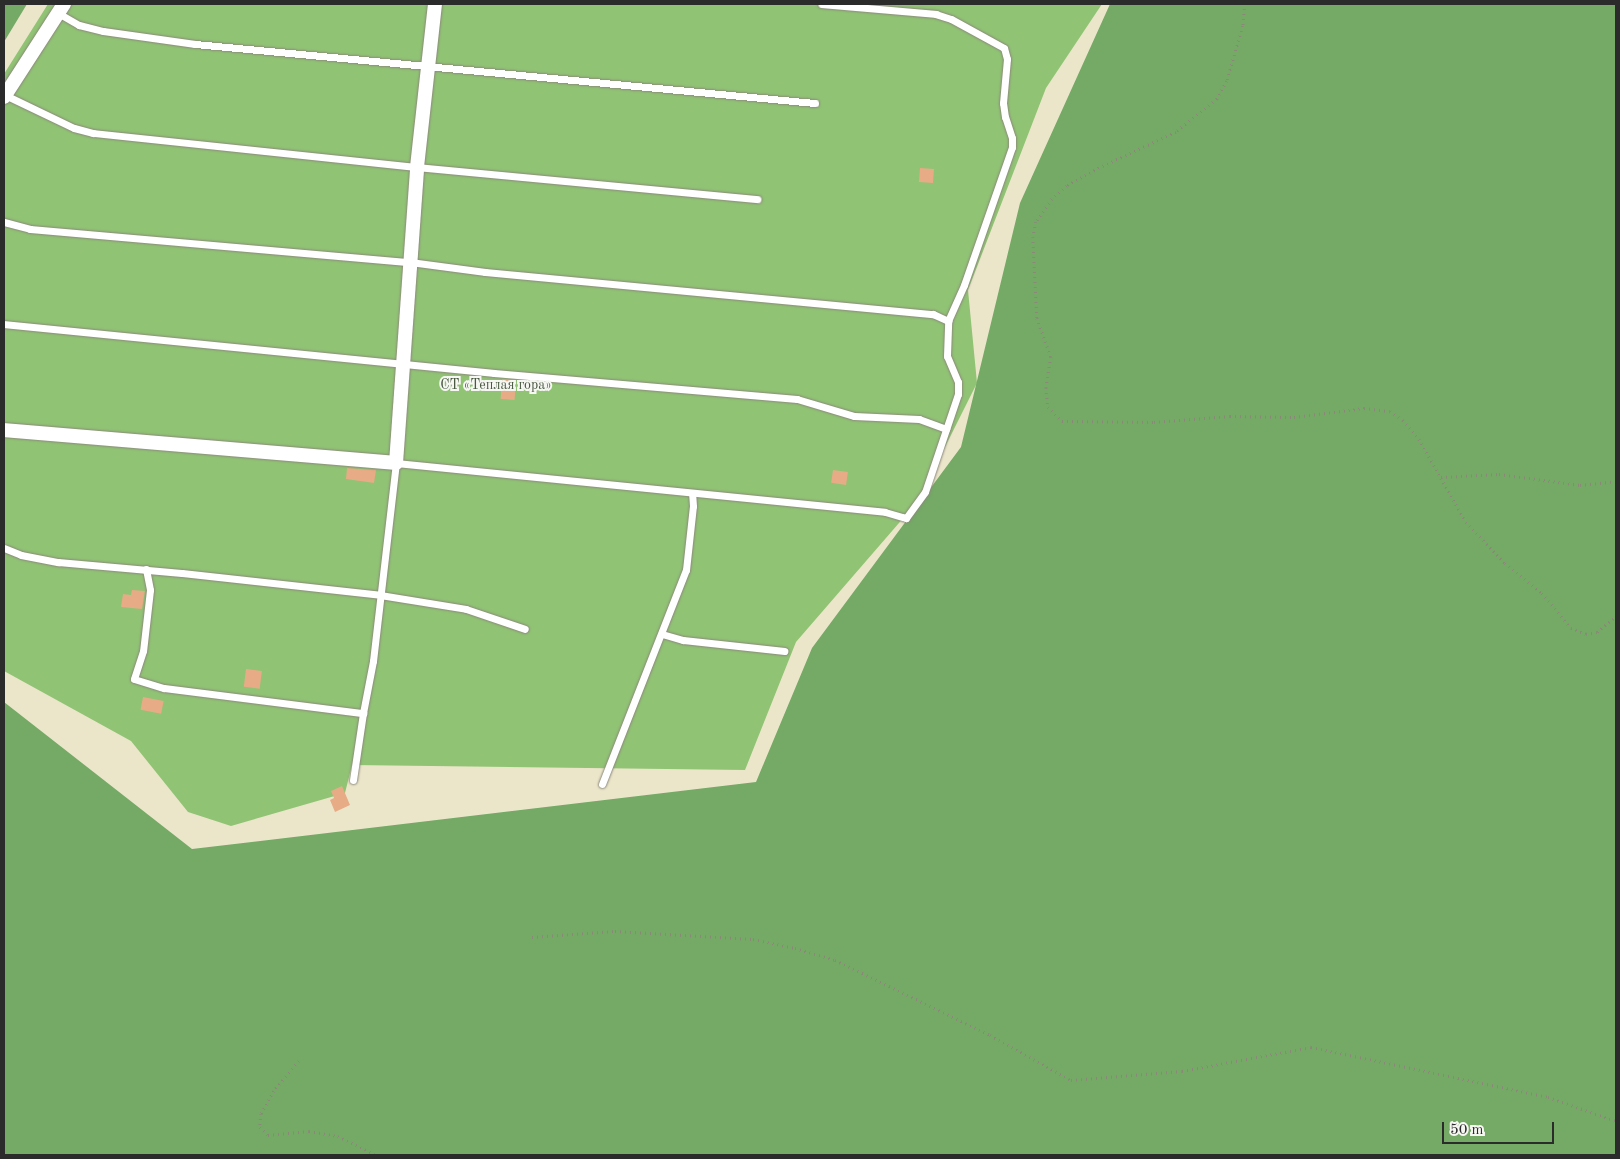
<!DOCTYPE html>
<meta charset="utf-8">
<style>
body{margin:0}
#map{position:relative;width:1620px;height:1159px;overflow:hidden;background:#ebe6ca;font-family:"Old Standard TT",serif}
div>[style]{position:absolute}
.green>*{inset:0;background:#90c374}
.forest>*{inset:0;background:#74a966}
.building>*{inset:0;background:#e7ac85;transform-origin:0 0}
.path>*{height:2.5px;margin-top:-1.25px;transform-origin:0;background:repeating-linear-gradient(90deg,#8b887a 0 1px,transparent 0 5px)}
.roads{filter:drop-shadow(0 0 1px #8b887a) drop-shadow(0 0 1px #8b887a)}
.lane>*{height:7px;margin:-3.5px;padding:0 3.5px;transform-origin:3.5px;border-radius:3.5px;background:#fff}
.street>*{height:14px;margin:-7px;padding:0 7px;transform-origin:7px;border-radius:7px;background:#fff}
span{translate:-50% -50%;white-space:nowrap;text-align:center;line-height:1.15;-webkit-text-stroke:4px #f6f6f2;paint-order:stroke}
.park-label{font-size:14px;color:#495941}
.frame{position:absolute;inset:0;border:5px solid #2b2b2b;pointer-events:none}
.scale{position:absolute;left:1442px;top:1122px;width:112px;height:22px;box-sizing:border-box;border:2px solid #2b2b2b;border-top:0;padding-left:6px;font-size:15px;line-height:18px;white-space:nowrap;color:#2b2b2b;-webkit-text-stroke:4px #f6f6f2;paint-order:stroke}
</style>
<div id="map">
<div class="green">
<div style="clip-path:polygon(48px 4px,1102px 4px,1046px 88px,968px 290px,977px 383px,918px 501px,796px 642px,745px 770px,352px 765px,345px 793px,231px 826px,188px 812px,131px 741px,4px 671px,4px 74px)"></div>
</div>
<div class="forest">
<div style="clip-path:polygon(4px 4px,27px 4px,4px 42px)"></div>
<div style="clip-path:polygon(1110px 4px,1616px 4px,1616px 1155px,4px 1155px,4px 702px,192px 849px,756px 782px,812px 648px,961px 447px,1020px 203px)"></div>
</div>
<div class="building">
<div style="left:920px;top:168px;width:14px;height:14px;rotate:4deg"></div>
<div style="left:502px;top:379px;width:14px;height:20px;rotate:4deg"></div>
<div style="clip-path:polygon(347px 468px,376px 470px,374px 483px,346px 479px)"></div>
<div style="left:833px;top:470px;width:15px;height:13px;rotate:8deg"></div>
<div style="clip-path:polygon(132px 590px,145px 591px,142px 609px,121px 607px,123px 594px,131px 595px)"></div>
<div style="left:246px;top:669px;width:16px;height:18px;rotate:7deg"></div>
<div style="left:143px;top:697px;width:21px;height:13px;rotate:11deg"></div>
<div style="clip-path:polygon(342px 786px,350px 805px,335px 812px,330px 800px,334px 798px,331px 791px)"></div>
</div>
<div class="path">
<div style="left:1245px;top:4px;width:22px;rotate:95deg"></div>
<div style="left:1243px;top:26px;width:57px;rotate:106.2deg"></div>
<div style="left:1227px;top:81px;width:21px;rotate:119deg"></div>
<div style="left:1217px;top:99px;width:53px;rotate:141.2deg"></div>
<div style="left:1176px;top:132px;width:85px;rotate:154.9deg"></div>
<div style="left:1099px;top:168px;width:37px;rotate:151deg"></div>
<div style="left:1067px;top:186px;width:20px;rotate:139deg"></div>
<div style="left:1052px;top:199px;width:28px;rotate:125deg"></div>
<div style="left:1036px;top:222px;width:15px;rotate:101deg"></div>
<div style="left:1033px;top:237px;width:81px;rotate:87.2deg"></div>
<div style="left:1037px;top:318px;width:41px;rotate:70.3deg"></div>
<div style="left:1051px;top:357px;width:31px;rotate:99deg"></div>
<div style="left:1046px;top:388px;width:19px;rotate:84deg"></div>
<div style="left:1048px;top:407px;width:20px;rotate:45deg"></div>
<div style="left:1062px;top:421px;width:92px;rotate:0.6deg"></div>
<div style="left:1154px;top:422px;width:76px;rotate:-4.5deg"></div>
<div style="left:1230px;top:416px;width:64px;rotate:0.9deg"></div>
<div style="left:1294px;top:417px;width:71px;rotate:-7.3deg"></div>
<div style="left:1364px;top:408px;width:26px;rotate:7deg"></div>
<div style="left:1390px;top:411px;width:16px;rotate:35deg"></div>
<div style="left:1403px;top:420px;width:25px;rotate:50deg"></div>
<div style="left:1419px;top:439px;width:95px;rotate:60.5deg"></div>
<div style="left:1466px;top:522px;width:57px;rotate:46.4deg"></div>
<div style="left:1505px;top:563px;width:48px;rotate:39deg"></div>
<div style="left:1542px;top:593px;width:45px;rotate:50.4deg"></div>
<div style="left:1571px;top:628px;width:16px;rotate:22deg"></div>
<div style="left:1586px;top:634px;width:11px;rotate:-10deg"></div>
<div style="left:1597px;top:632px;width:25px;rotate:-40deg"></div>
<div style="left:1441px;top:477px;width:58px;rotate:-3deg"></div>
<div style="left:1499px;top:474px;width:82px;rotate:7.7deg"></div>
<div style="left:1580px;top:485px;width:36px;rotate:-6deg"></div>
<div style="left:532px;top:937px;width:83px;rotate:-4.1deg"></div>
<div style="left:615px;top:931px;width:138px;rotate:3.3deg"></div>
<div style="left:753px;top:939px;width:43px;rotate:12.1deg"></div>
<div style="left:795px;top:948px;width:42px;rotate:16.7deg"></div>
<div style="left:835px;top:960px;width:172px;rotate:25.8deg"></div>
<div style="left:990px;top:1035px;width:93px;rotate:29.1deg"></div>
<div style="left:1071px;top:1080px;width:111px;rotate:-4.6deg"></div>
<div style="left:1182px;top:1071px;width:131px;rotate:-10.5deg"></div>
<div style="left:1311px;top:1047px;width:242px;rotate:11.9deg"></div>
<div style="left:1548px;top:1097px;width:72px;rotate:19.4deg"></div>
<div style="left:299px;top:1061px;width:39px;rotate:130deg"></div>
<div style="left:274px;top:1091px;width:26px;rotate:119deg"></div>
<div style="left:261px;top:1114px;width:13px;rotate:94deg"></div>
<div style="left:260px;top:1127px;width:11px;rotate:45deg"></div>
<div style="left:268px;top:1135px;width:41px;rotate:-5.6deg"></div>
<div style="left:309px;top:1131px;width:29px;rotate:10deg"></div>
<div style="left:338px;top:1136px;width:42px;rotate:26.6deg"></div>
</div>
<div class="roads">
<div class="lane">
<div style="left:58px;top:13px;width:24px;rotate:30deg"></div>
<div style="left:79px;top:25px;width:25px;rotate:14deg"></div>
<div style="left:103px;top:31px;width:93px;rotate:8deg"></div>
<div style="left:195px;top:44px;width:623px;rotate:5.44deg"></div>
<div style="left:5px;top:95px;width:76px;rotate:25.6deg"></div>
<div style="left:74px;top:128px;width:20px;rotate:15deg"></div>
<div style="left:93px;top:133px;width:326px;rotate:6deg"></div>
<div style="left:417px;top:167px;width:342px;rotate:5.4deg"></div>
<div style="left:4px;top:222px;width:27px;rotate:15deg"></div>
<div style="left:30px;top:229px;width:381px;rotate:5deg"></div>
<div style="left:410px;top:262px;width:76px;rotate:7.6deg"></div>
<div style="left:485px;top:272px;width:450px;rotate:5.4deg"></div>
<div style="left:933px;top:314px;width:17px;rotate:25deg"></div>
<div style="left:4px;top:324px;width:492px;rotate:5.7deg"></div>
<div style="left:494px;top:373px;width:304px;rotate:4.9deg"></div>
<div style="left:797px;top:399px;width:59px;rotate:16.6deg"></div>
<div style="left:854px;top:416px;width:65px;rotate:2.6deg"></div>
<div style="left:919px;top:419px;width:29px;rotate:20deg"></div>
<div style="left:4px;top:548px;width:18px;rotate:22deg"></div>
<div style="left:21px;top:555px;width:38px;rotate:11deg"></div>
<div style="left:58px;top:562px;width:124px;rotate:5.1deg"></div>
<div style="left:182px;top:573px;width:199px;rotate:6.3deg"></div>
<div style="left:380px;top:595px;width:87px;rotate:9.2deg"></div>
<div style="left:466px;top:609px;width:62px;rotate:18.7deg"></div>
<div style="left:146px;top:569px;width:21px;rotate:79deg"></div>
<div style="left:150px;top:590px;width:61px;rotate:96.5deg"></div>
<div style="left:143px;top:651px;width:29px;rotate:108deg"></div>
<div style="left:134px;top:679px;width:31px;rotate:17deg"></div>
<div style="left:164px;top:688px;width:201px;rotate:7.2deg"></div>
<div style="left:363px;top:713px;width:53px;rotate:-79.1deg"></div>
<div style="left:373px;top:661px;width:199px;rotate:-83.4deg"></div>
<div style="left:396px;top:463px;width:491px;rotate:5.7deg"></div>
<div style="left:885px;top:512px;width:22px;rotate:16deg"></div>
<div style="left:906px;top:518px;width:32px;rotate:-54deg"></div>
<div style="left:925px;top:492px;width:103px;rotate:-71.4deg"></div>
<div style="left:958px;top:394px;width:12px;rotate:-90deg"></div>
<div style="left:958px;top:382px;width:28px;rotate:-113deg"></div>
<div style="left:947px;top:356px;width:35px;rotate:-88deg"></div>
<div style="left:948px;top:321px;width:39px;rotate:-66deg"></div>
<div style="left:964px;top:285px;width:146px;rotate:-70.8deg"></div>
<div style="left:1012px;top:147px;width:9px;rotate:-90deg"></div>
<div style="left:1012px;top:138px;width:22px;rotate:-108deg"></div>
<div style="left:1005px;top:117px;width:14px;rotate:-98deg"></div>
<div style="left:1003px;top:103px;width:44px;rotate:-84.8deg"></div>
<div style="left:1007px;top:59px;width:11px;rotate:-105deg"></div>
<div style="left:1004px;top:48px;width:60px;rotate:-151.3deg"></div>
<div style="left:951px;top:19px;width:16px;rotate:-162deg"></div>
<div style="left:936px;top:14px;width:115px;rotate:-175deg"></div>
<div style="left:662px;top:634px;width:22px;rotate:16deg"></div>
<div style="left:683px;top:640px;width:102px;rotate:6.2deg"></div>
<div style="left:353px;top:780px;width:68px;rotate:-81.5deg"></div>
<div style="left:602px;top:784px;width:230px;rotate:-68.6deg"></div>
<div style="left:686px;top:570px;width:64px;rotate:-83.8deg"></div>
<div style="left:693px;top:506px;width:13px;rotate:-94deg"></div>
</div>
<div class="street">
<div style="left:4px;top:97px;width:111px;rotate:-57.2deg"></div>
<div style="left:4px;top:430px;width:393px;rotate:4.8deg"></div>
<div style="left:396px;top:463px;width:297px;rotate:-85.9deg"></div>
<div style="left:417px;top:167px;width:164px;rotate:-83.7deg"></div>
</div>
</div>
<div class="park-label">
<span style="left:496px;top:385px">СТ «Теплая гора»</span>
</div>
<div class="frame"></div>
<div class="scale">50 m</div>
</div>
